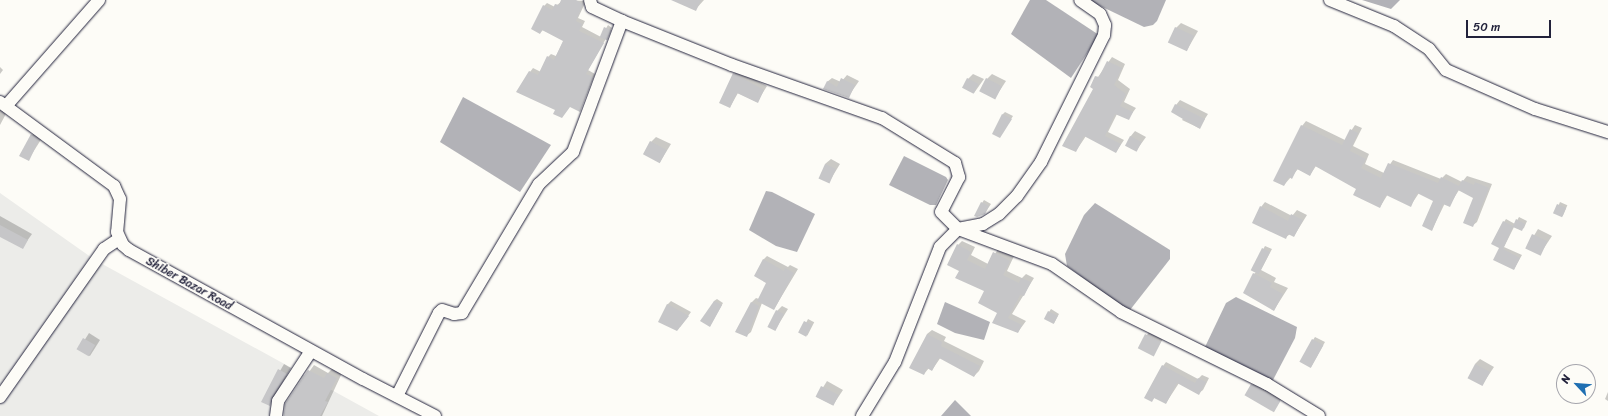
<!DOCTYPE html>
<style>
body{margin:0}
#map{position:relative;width:1608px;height:416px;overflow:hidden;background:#fdfcf7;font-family:Sriracha,sans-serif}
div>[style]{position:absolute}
.built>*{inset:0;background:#ecece9}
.water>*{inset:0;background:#b2b2b7}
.shadow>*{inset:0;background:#0003;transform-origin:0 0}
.building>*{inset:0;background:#c6c6c8;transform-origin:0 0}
.roads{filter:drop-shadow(0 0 1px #22223b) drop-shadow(0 0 1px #22223b)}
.minor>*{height:12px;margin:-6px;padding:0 6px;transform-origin:6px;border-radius:6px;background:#fdfcf7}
span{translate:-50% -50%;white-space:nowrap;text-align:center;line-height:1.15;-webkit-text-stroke:3px #fdfcf7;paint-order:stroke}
.street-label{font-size:12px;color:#22223b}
.north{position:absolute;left:1556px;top:364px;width:40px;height:40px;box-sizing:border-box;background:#fdfcf7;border:1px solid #a5a5ac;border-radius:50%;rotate:296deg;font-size:11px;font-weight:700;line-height:16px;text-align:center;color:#22223b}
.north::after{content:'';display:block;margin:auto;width:14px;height:18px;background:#1f6fb2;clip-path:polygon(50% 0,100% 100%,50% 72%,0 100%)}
.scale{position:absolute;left:1466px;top:20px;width:85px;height:18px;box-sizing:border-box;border:2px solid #22223b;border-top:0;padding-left:5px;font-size:12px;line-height:14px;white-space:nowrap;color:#22223b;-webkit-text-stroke:3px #fdfcf7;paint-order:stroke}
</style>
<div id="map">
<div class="built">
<div style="clip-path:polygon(0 193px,95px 260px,379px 416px,0 416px)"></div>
</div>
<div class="water">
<div style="clip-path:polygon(1030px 0,1046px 0,1099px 35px,1071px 78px,1011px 34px)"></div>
<div style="clip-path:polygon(1088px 0,1166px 0,1157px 21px,1153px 25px,1144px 27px)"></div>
<div style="clip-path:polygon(1362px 0,1400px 0,1391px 9px)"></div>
<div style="clip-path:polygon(463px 97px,551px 145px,520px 192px,440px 142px)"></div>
<div style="clip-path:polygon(904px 156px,946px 177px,948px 180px,936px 205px,930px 205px,889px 185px)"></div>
<div style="clip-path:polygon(766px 191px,772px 192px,815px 214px,797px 252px,776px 246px,749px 230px)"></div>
<div style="clip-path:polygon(1095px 203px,1170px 250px,1170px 259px,1130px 310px,1122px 307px,1067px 266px,1065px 254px,1084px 215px)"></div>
<div style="clip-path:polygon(1236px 297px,1297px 327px,1295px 338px,1273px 380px,1268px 380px,1205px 347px,1226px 303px)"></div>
<div style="clip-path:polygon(945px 302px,990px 322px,984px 340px,955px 333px,937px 324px)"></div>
<div style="clip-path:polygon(955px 400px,971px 416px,941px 416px)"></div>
</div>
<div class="shadow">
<div style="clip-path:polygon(563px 0,586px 1px,578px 18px,585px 21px,582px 27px,601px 37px,608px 25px,612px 28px,588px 70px,595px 74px,580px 111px,570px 106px,556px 110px,530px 72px,533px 68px,541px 72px,548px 57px,551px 54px,556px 56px,564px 40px,543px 30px,540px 33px,544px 6px,547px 3px,555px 7px)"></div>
<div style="clip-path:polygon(674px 0,704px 0,695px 10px)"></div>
<div style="clip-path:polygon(1181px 23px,1198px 31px,1187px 50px,1176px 28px)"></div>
<div style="clip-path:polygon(1112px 57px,1125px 64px,1118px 80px,1130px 89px,1124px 102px,1136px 108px,1128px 119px,1117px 114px,1108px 132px,1124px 140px,1116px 152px,1086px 136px,1076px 151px,1095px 88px,1091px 87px)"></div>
<div style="clip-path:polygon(0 67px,3px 70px,0 74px)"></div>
<div style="clip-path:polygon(737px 70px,767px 86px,757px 102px,738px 93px,730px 107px,734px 74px)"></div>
<div style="clip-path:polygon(973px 74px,984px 79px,974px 93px,968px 79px)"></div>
<div style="clip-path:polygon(992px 74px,1006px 81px,995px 98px,987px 79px)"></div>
<div style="clip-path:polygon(847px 75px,859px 81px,848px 97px,827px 82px,832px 78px,841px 82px)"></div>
<div style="clip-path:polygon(1180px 100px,1208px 114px,1199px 128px,1182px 120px,1184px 117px,1176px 105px)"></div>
<div style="clip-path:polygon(0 105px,8px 110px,0 125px)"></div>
<div style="clip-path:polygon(1005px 112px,1013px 116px,1000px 137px,1003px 114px)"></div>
<div style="clip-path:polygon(1306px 121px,1345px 140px,1355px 125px,1362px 128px,1353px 146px,1369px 154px,1365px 164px,1384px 173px,1393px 160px,1441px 179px,1446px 174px,1462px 182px,1467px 176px,1492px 184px,1477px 222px,1472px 226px,1474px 197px,1459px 190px,1449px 206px,1445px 203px,1432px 230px,1435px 201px,1419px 193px,1411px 205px,1388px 194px,1380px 207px,1357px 188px,1316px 166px,1310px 175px,1298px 169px,1284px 185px,1302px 126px)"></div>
<div style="clip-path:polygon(37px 130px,44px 135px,28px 160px,32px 135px)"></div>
<div style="clip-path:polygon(1135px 131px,1146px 137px,1136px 151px,1130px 137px)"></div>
<div style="clip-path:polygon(656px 137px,671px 144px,660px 162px,651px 142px)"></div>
<div style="clip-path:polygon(831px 159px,840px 164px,829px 182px,825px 164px)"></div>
<div style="clip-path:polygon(984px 200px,991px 204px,985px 213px,982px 203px)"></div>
<div style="clip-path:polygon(1265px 202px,1292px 216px,1297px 210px,1307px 215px,1294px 236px,1290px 234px,1285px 238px,1261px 207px)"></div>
<div style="left:1560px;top:202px;width:8px;height:12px;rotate:23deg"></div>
<div style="clip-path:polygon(0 216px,32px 234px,22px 248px,0 235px)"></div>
<div style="clip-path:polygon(1519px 217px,1527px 221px,1524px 228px,1521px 230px,1514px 227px,1504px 247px,1522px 255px,1514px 269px,1500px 248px,1504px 222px,1506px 219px,1515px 224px)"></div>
<div style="clip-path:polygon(1538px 229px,1552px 236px,1540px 254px,1527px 247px)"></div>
<div style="clip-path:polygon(962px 241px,975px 247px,971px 255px,988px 264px,999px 248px,1014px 256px,1007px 271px,1022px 278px,1026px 274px,1034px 278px,1012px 314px,1026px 321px,1018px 332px,998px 312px,985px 290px,960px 271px,958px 245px)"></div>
<div style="clip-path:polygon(1265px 246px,1272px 249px,1261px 270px,1276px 278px,1274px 282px,1288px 288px,1274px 310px,1254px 274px,1256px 272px,1252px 269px)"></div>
<div style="clip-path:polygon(767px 256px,788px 267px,790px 265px,798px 269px,774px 309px,762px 303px,751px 332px,746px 336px,736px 331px,752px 302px,756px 298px,759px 299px,768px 282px,763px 260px)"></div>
<div style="clip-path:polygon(717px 299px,723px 303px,710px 326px,714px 301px)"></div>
<div style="clip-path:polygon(671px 301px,691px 312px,680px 327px,667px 305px)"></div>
<div style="clip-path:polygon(782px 306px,788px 309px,775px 330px,777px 311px)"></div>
<div style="clip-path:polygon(1051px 309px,1059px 314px,1054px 323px,1049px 312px)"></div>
<div style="left:808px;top:319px;width:7px;height:15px;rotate:27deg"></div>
<div style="clip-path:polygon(1151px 329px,1165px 336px,1153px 354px,1139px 347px)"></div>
<div style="clip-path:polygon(932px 330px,946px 337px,944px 341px,984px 361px,979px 371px,974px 376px,941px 357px,932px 370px,929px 368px,924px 374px,927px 334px)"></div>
<div style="left:89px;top:333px;width:13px;height:19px;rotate:32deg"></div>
<div style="clip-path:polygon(1315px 337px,1325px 342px,1311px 367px,1313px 340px)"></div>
<div style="clip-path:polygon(1480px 359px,1494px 367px,1482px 385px,1475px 364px)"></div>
<div style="clip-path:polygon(1166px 362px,1198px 379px,1202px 375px,1209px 378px,1203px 390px,1199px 393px,1179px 383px,1166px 403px,1155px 397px,1152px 401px,1163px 366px)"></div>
<div style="left:284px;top:364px;width:8px;height:43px;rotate:30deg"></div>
<div style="clip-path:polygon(314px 365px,328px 373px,333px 368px,342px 373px,322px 416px,284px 416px,286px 404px)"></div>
<div style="clip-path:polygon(1257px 380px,1284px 395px,1274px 410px,1252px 385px)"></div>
<div style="clip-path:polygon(827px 381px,843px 390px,833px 405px,817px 397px)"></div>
<div style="clip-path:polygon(1608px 392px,1608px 401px,1605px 399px)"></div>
</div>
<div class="building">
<div style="clip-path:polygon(561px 0,576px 0,583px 4px,576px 21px,582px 24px,579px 31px,604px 43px,586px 74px,593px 77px,580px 112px,570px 107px,562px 118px,553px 114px,555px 110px,516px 92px,529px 71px,538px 75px,547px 56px,554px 60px,563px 41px,542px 30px,540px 34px,531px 29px,543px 5px,552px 10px,555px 4px,559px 5px)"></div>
<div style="clip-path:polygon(671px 0,701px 0,696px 11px)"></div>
<div style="left:604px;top:27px;width:8px;height:11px;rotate:23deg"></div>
<div style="left:1175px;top:27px;width:21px;height:17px;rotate:25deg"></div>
<div style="clip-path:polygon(1107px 61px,1122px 68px,1114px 85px,1126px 94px,1120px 106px,1133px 112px,1129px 120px,1115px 114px,1105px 136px,1121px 144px,1116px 153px,1084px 136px,1076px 152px,1062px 146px,1093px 89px,1090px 87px,1095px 76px,1099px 77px)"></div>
<div style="clip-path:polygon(733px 73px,764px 90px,758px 103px,737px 93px,730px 108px,719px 103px)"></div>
<div style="clip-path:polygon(841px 78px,855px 85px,849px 98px,823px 89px,827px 81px,837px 87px)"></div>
<div style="left:967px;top:78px;width:13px;height:11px;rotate:27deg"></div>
<div style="left:986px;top:78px;width:18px;height:15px;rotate:27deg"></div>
<div style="clip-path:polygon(1175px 104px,1205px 119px,1200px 129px,1171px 112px)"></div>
<div style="clip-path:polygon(1002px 114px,1012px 119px,1000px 138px,992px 134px)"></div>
<div style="clip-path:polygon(1301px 125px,1342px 145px,1350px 129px,1358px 133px,1350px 151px,1366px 159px,1361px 168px,1381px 178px,1388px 163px,1438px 183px,1441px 177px,1459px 186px,1462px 180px,1474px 185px,1475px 182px,1489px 188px,1473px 227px,1463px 223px,1473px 198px,1458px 190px,1450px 207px,1443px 204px,1432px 231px,1422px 226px,1433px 201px,1417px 193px,1411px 207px,1386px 195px,1380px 208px,1353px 195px,1356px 189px,1315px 166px,1310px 176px,1297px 169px,1292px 179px,1289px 177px,1284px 186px,1273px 181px)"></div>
<div style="clip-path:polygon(31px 134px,39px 140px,29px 161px,19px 156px)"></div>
<div style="left:1130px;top:136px;width:13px;height:11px;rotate:27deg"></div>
<div style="left:650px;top:141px;width:19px;height:15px;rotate:28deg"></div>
<div style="left:825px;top:164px;width:12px;height:16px;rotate:24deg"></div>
<div style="clip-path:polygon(981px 202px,989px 206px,985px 214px,977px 217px,974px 216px)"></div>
<div style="left:1557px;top:204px;width:10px;height:10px;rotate:24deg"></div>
<div style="clip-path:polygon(1260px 206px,1288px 221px,1291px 214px,1303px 220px,1294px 237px,1288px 234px,1286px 239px,1252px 223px)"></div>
<div style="clip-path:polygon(1516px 219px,1525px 224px,1522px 231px,1513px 227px,1503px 249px,1520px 258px,1514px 270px,1493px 260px,1499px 248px,1491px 244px,1503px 221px,1513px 226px)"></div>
<div style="clip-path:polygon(0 225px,28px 240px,23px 249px,0 237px)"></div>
<div style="left:1532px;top:234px;width:17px;height:16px;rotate:25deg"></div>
<div style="clip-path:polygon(957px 244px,971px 252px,967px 260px,985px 269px,993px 252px,1010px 261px,1003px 275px,1019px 283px,1021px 278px,1031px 282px,1024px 296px,1020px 295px,1008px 318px,1022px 325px,1018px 333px,992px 323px,997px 313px,978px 303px,984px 291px,955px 278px,959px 271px,947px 265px)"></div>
<div style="left:1262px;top:248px;width:9px;height:25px;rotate:27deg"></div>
<div style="clip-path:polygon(763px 259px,784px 271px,785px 268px,794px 273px,774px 310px,757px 301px,766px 283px,754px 276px)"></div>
<div style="clip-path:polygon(1253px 273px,1272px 283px,1270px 287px,1283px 294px,1274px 311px,1243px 293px)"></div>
<div style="clip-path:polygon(714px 301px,722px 305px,710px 327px,700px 321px)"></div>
<div style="clip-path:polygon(751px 302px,759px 306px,747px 337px,735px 332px)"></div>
<div style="clip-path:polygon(667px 304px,689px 316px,677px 331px,658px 322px)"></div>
<div style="left:776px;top:310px;width:9px;height:19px;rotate:27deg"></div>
<div style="left:1048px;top:311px;width:11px;height:9px;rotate:27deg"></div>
<div style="left:804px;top:321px;width:9px;height:13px;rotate:27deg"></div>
<div style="clip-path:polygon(927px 334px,942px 342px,941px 346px,980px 366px,974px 377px,939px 358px,932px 371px,927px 368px,924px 375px,909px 368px)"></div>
<div style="left:1145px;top:334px;width:18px;height:16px;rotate:27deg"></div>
<div style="left:83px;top:338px;width:14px;height:13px;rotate:30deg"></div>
<div style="left:1312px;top:339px;width:13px;height:26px;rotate:29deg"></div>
<div style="left:1475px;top:364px;width:17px;height:16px;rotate:28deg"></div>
<div style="clip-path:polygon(1162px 365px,1195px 383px,1198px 378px,1206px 382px,1199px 395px,1177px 383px,1166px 404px,1154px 398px,1152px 402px,1144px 398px)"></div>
<div style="clip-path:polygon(278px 369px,287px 374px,272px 397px,270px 406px,261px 402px)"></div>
<div style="clip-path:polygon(308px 370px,324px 378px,327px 373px,337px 378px,325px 401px,328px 402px,320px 416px,284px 416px,285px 404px)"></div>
<div style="left:1251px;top:384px;width:34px;height:13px;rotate:30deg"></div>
<div style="left:821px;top:386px;width:20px;height:12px;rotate:27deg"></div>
</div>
<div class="roads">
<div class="minor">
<div style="left:590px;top:0;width:7px;rotate:74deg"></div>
<div style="left:592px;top:7px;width:33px;rotate:25deg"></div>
<div style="left:622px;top:21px;width:118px;rotate:21.8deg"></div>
<div style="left:732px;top:65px;width:159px;rotate:19.5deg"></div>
<div style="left:882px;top:118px;width:86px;rotate:31.7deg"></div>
<div style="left:955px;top:163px;width:15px;rotate:74deg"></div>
<div style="left:959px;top:177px;width:39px;rotate:117deg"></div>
<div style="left:941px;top:212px;width:24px;rotate:45deg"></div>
<div style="left:958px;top:229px;width:100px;rotate:20.4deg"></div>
<div style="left:1052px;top:264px;width:84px;rotate:34.8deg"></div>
<div style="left:1121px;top:312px;width:163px;rotate:26.3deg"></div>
<div style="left:1267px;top:384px;width:61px;rotate:31.6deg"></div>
<div style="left:1330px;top:0;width:69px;rotate:22.1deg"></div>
<div style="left:1394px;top:26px;width:42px;rotate:33.3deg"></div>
<div style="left:1429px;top:49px;width:27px;rotate:51deg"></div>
<div style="left:1446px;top:70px;width:97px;rotate:23.7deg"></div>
<div style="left:1535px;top:109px;width:77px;rotate:17.5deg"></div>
<div style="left:0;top:102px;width:142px;rotate:36.4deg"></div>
<div style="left:114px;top:186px;width:14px;rotate:65deg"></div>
<div style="left:120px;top:199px;width:33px;rotate:95deg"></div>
<div style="left:117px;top:232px;width:14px;rotate:65deg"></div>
<div style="left:123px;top:245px;width:8px;rotate:40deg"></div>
<div style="left:129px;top:250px;width:267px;rotate:28.9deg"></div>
<div style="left:363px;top:379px;width:81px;rotate:27.2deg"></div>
<div style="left:6px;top:106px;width:141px;rotate:-48.7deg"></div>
<div style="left:397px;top:396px;width:93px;rotate:-63.2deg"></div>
<div style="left:439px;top:313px;width:4px;rotate:-45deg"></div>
<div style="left:442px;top:310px;width:13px;rotate:18deg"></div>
<div style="left:454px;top:314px;width:8px;rotate:-7deg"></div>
<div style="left:462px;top:313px;width:150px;rotate:-59.2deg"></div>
<div style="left:539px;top:184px;width:47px;rotate:-43.3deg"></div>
<div style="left:573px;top:152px;width:140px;rotate:-69.5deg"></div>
<div style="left:0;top:397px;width:181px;rotate:-54.9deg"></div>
<div style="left:104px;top:249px;width:18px;rotate:-34deg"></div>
<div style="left:276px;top:416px;width:15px;rotate:-82deg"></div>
<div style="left:278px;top:401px;width:60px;rotate:-56.6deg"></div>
<div style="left:862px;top:416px;width:63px;rotate:-58.6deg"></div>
<div style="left:895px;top:362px;width:123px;rotate:-68.6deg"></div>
<div style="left:940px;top:247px;width:25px;rotate:-45deg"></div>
<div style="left:958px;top:229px;width:25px;rotate:-11deg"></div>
<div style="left:983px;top:224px;width:19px;rotate:-32deg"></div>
<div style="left:999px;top:214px;width:25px;rotate:-45deg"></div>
<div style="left:1017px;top:196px;width:42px;rotate:-54.8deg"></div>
<div style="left:1041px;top:162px;width:142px;rotate:-63.6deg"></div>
<div style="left:1104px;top:35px;width:10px;rotate:-84deg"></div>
<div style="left:1105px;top:25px;width:12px;rotate:-114deg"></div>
<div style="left:1100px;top:14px;width:24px;rotate:-145deg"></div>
</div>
</div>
<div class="street-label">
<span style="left:189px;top:284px;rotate:29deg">Shiber Bazar Road</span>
</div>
<div class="north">N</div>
<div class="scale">50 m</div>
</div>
